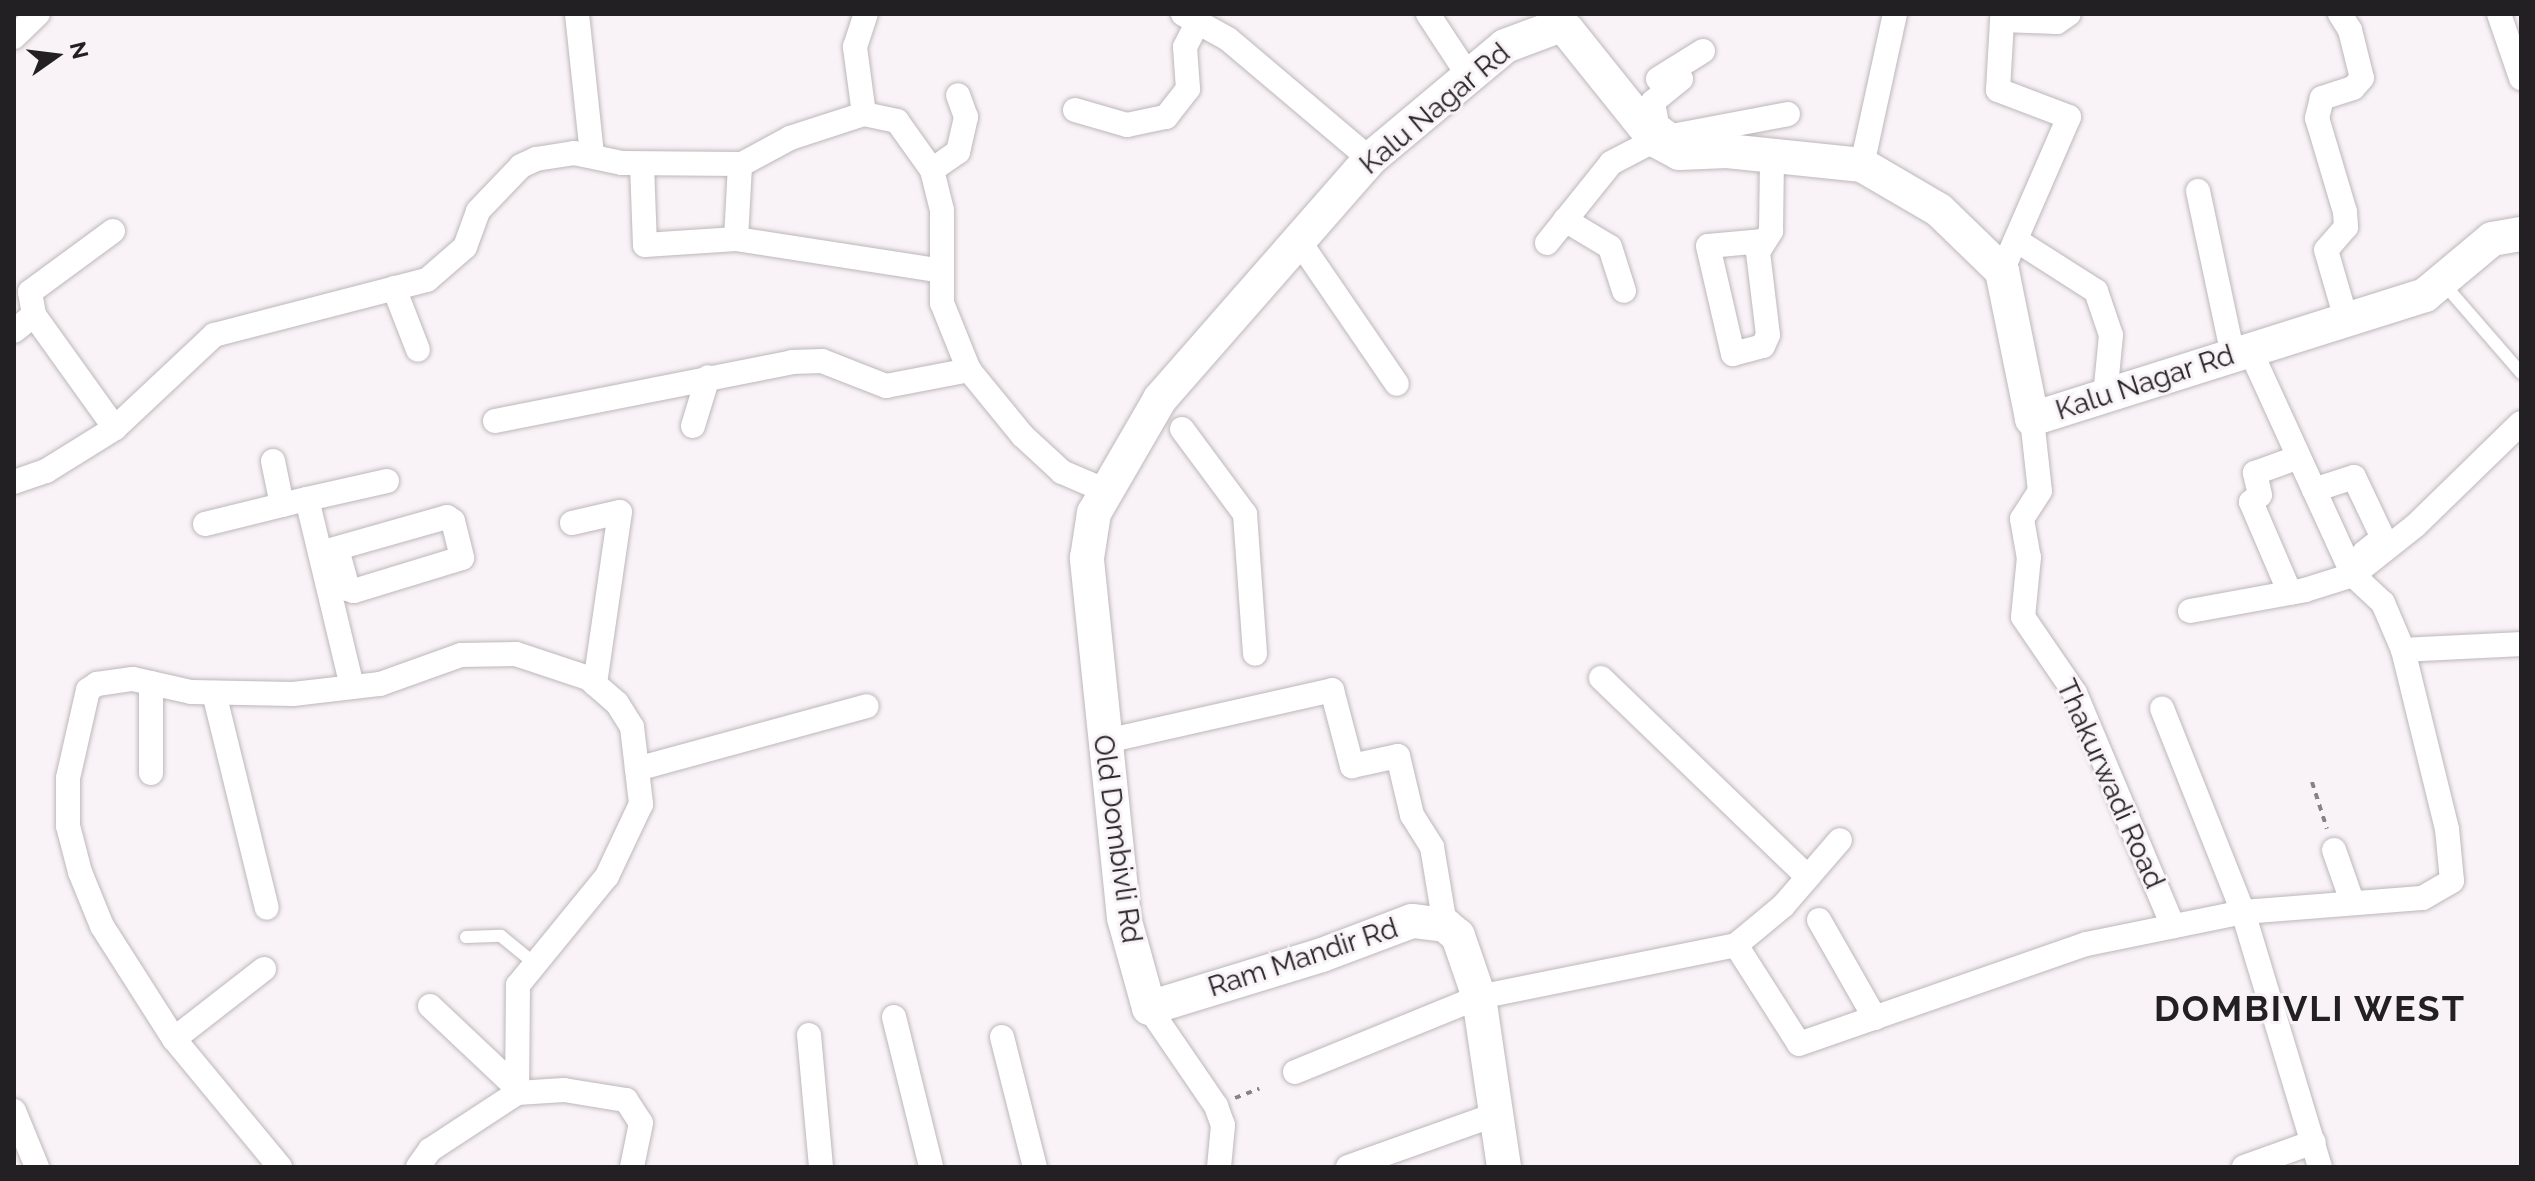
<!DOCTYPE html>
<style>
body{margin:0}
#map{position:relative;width:2535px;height:1181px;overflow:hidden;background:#f9f3f7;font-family:Raleway,sans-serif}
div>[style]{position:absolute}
.path>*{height:4px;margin-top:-2px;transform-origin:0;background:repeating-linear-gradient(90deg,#868385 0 6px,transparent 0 12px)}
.roads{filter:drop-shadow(0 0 2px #bdb7ba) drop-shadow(0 0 2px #bdb7ba)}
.lane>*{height:12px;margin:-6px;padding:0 6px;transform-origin:6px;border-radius:6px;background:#fff}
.street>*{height:24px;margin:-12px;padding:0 12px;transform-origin:12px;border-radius:12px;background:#fff}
.secondary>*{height:34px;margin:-17px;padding:0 17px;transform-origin:17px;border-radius:17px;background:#fff}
span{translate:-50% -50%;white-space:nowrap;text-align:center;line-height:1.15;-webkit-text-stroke:6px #f9f3f7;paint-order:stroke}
.street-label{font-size:28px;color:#222022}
.district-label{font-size:36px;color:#222022;font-weight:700;letter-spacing:2px}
.frame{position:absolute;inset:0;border:16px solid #222022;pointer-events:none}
.north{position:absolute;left:16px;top:16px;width:80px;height:80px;-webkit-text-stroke:6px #f9f3f7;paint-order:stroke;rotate:76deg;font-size:22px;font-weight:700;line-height:32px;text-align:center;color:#222022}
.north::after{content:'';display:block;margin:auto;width:28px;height:36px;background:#222022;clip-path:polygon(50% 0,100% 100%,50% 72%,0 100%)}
</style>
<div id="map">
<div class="path">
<div style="left:2312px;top:782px;width:49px;rotate:72.3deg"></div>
<div style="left:1235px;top:1098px;width:26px;rotate:-21deg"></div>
</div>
<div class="roads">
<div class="lane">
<div style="left:2444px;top:284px;width:118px;rotate:49.1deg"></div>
<div style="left:466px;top:937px;width:35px;rotate:-2deg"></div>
<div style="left:501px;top:936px;width:43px;rotate:39.3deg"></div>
</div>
<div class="street">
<div style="left:577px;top:14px;width:142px;rotate:83.9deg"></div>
<div style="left:1183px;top:14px;width:51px;rotate:29.1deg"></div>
<div style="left:1228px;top:39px;width:186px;rotate:40.2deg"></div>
<div style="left:1428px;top:14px;width:73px;rotate:56.7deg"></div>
<div style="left:2340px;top:14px;width:19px;rotate:58deg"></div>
<div style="left:2350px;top:30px;width:49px;rotate:76deg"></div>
<div style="left:2362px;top:78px;width:13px;rotate:132deg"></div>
<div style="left:2353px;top:88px;width:33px;rotate:162deg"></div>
<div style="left:2322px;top:98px;width:21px;rotate:104deg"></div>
<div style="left:2317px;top:118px;width:98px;rotate:73.4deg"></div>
<div style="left:2345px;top:212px;width:15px;rotate:86deg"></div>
<div style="left:2346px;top:227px;width:30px;rotate:131deg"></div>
<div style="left:2326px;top:250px;width:72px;rotate:73.8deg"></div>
<div style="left:2499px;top:14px;width:68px;rotate:71deg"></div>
<div style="left:14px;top:37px;width:33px;rotate:-44deg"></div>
<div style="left:1658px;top:79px;width:53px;rotate:-31.9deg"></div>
<div style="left:1681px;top:79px;width:36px;rotate:141deg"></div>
<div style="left:1653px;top:102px;width:23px;rotate:80deg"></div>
<div style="left:1657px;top:125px;width:19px;rotate:36deg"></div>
<div style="left:1672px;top:136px;width:118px;rotate:-10.7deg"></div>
<div style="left:1075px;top:110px;width:54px;rotate:16.1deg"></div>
<div style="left:1127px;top:125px;width:40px;rotate:-12deg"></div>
<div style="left:1166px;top:117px;width:36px;rotate:-52deg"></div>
<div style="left:1188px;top:89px;width:42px;rotate:-94.1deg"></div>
<div style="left:1185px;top:47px;width:28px;rotate:-63deg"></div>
<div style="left:864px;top:114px;width:68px;rotate:-97.7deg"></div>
<div style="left:855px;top:47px;width:35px;rotate:-72deg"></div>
<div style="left:642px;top:164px;width:81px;rotate:87.9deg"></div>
<div style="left:645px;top:245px;width:91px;rotate:-3.8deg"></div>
<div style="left:736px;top:239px;width:208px;rotate:8.8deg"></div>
<div style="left:1862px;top:165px;width:155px;rotate:-77.7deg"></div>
<div style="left:932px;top:170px;width:32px;rotate:-35deg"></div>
<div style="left:958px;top:152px;width:36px;rotate:-77deg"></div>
<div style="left:966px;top:117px;width:23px;rotate:-110deg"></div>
<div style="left:2198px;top:191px;width:169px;rotate:78deg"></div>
<div style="left:1565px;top:220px;width:52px;rotate:31deg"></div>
<div style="left:1610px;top:247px;width:46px;rotate:72.3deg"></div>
<div style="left:113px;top:231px;width:103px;rotate:143.7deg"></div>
<div style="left:30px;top:292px;width:23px;rotate:80deg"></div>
<div style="left:34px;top:315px;width:139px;rotate:54.4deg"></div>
<div style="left:736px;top:239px;width:75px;rotate:-86.9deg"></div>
<div style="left:2016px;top:240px;width:95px;rotate:32.5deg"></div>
<div style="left:2096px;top:291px;width:46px;rotate:71.2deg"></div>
<div style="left:2111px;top:335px;width:61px;rotate:95.6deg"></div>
<div style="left:1299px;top:241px;width:173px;rotate:55.6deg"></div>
<div style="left:1763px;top:241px;width:55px;rotate:174.8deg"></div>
<div style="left:1708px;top:246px;width:111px;rotate:77deg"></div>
<div style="left:1733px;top:354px;width:31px;rotate:-15deg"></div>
<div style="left:1763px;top:346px;width:12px;rotate:-66deg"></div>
<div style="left:1768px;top:335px;width:84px;rotate:-96.9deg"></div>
<div style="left:1758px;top:252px;width:25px;rotate:-58deg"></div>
<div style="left:1771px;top:231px;width:75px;rotate:-89.2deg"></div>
<div style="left:1547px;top:243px;width:102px;rotate:-51.3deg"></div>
<div style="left:1611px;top:163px;width:50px;rotate:-27.6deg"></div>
<div style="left:2002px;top:271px;width:168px;rotate:-66.5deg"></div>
<div style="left:2069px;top:117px;width:76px;rotate:-159.2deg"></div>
<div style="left:1998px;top:90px;width:70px;rotate:-86.7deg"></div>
<div style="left:2002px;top:20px;width:55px;rotate:2.1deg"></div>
<div style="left:2057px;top:22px;width:14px;rotate:-34deg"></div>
<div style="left:394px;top:288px;width:66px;rotate:68.8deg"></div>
<div style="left:14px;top:331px;width:26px;rotate:-39deg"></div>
<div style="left:2250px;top:350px;width:247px;rotate:65.4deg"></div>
<div style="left:2353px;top:575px;width:80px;rotate:-38.4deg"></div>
<div style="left:2416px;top:525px;width:146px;rotate:-44.2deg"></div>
<div style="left:2032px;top:419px;width:72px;rotate:83.7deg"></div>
<div style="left:2040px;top:491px;width:33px;rotate:123deg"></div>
<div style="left:2022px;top:519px;width:39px;rotate:80deg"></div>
<div style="left:2029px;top:557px;width:60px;rotate:95.7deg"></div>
<div style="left:2023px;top:617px;width:92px;rotate:55.6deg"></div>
<div style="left:2075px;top:693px;width:253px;rotate:67.2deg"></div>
<div style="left:495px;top:421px;width:303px;rotate:-11.2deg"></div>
<div style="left:792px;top:362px;width:30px;rotate:-2deg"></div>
<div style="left:822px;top:361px;width:69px;rotate:21.3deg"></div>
<div style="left:886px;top:386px;width:85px;rotate:-10.9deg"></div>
<div style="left:693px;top:426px;width:51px;rotate:-73deg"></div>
<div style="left:1182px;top:429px;width:106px;rotate:53.5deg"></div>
<div style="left:1245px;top:514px;width:140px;rotate:85.9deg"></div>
<div style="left:273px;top:461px;width:45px;rotate:78.4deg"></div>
<div style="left:14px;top:482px;width:34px;rotate:-19deg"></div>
<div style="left:46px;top:471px;width:81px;rotate:-31.9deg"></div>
<div style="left:115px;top:428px;width:136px;rotate:-43.2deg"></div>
<div style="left:214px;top:335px;width:220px;rotate:-14.5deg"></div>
<div style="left:427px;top:280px;width:50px;rotate:-41deg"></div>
<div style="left:465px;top:247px;width:38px;rotate:-70deg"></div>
<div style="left:478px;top:211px;width:62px;rotate:-46.3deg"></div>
<div style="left:521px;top:166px;width:17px;rotate:-25deg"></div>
<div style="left:536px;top:159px;width:38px;rotate:-9deg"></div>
<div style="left:574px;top:153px;width:49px;rotate:11.8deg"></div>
<div style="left:622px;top:163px;width:120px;rotate:0.5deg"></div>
<div style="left:742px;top:164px;width:55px;rotate:-28.4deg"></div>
<div style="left:790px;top:138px;width:78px;rotate:-18deg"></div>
<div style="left:864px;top:114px;width:34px;rotate:12deg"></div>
<div style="left:897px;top:121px;width:60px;rotate:54.5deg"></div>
<div style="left:932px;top:170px;width:41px;rotate:76deg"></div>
<div style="left:942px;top:210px;width:93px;rotate:90deg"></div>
<div style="left:942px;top:303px;width:72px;rotate:68.1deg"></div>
<div style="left:969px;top:370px;width:85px;rotate:50.7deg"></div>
<div style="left:1023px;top:436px;width:53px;rotate:42.7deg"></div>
<div style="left:1062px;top:472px;width:46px;rotate:23.2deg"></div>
<div style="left:2314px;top:490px;width:42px;rotate:-18deg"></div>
<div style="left:2354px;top:477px;width:68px;rotate:64.6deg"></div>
<div style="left:2383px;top:538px;width:24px;rotate:142deg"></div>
<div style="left:307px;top:499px;width:82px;rotate:-12.7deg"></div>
<div style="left:572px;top:523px;width:49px;rotate:-12.9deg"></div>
<div style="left:620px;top:512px;width:174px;rotate:98.3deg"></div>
<div style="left:205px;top:524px;width:105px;rotate:-13.8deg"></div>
<div style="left:307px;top:499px;width:193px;rotate:76.5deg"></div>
<div style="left:320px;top:553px;width:132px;rotate:-15.8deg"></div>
<div style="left:447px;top:517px;width:7px;rotate:34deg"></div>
<div style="left:453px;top:521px;width:38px;rotate:76deg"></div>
<div style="left:462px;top:558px;width:113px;rotate:163deg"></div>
<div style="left:354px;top:591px;width:6px;rotate:-162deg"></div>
<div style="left:348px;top:589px;width:41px;rotate:-105.4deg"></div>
<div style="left:2290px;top:593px;width:99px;rotate:-113.2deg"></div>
<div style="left:2251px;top:502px;width:11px;rotate:-38deg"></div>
<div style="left:2260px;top:495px;width:23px;rotate:-103deg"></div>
<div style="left:2255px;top:473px;width:38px;rotate:-20deg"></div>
<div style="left:2190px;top:611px;width:117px;rotate:-10.3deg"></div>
<div style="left:2305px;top:590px;width:50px;rotate:-17.4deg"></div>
<div style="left:2353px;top:575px;width:41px;rotate:43deg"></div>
<div style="left:2383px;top:603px;width:51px;rotate:66.9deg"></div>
<div style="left:2403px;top:650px;width:184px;rotate:76.2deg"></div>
<div style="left:2447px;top:829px;width:52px;rotate:84.5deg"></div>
<div style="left:2452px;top:881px;width:34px;rotate:150deg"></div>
<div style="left:2422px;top:898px;width:180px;rotate:175.5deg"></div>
<div style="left:2243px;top:912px;width:266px;rotate:73.2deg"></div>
<div style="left:2403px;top:650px;width:118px;rotate:-2.9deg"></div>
<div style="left:1601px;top:678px;width:287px;rotate:43.9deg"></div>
<div style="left:214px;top:693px;width:221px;rotate:76.2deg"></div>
<div style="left:1102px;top:742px;width:236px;rotate:-12.7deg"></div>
<div style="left:1332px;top:690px;width:79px;rotate:75.3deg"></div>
<div style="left:1352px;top:766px;width:47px;rotate:-12.3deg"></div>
<div style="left:1398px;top:756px;width:61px;rotate:76.7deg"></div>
<div style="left:1412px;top:815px;width:38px;rotate:58deg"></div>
<div style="left:1432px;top:847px;width:79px;rotate:80.5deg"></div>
<div style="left:637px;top:769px;width:238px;rotate:-15.3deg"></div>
<div style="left:151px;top:773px;width:90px;rotate:-90deg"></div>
<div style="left:2334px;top:850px;width:54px;rotate:70.6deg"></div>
<div style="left:1819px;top:920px;width:113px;rotate:60.3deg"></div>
<div style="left:1736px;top:945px;width:61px;rotate:-39.7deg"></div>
<div style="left:1783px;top:906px;width:87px;rotate:-49.2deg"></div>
<div style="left:430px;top:1006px;width:118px;rotate:43.3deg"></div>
<div style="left:1149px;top:1008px;width:119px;rotate:55.6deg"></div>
<div style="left:1216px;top:1106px;width:20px;rotate:70deg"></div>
<div style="left:1223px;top:1125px;width:42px;rotate:95.4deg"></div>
<div style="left:894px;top:1017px;width:154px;rotate:76.1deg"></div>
<div style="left:809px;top:1035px;width:133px;rotate:84.8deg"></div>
<div style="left:1002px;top:1037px;width:134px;rotate:75.8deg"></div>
<div style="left:174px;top:1039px;width:114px;rotate:-37.9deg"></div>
<div style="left:1295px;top:1072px;width:199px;rotate:-22.2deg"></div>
<div style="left:1479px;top:997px;width:262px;rotate:-11.4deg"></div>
<div style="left:1736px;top:945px;width:117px;rotate:57.5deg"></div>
<div style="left:1799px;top:1044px;width:304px;rotate:-19.2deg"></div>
<div style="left:2086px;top:944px;width:160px;rotate:-11.5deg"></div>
<div style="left:2243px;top:912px;width:219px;rotate:-111.7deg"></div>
<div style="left:14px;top:1111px;width:61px;rotate:67.7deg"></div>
<div style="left:280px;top:1167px;width:166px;rotate:-129.6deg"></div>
<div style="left:174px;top:1039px;width:134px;rotate:-122.5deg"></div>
<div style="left:102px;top:926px;width:58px;rotate:-112.2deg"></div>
<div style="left:80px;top:872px;width:48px;rotate:-104.6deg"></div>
<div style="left:68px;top:826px;width:48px;rotate:-90deg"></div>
<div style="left:68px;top:778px;width:90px;rotate:-77.2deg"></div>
<div style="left:88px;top:690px;width:11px;rotate:-34deg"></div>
<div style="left:97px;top:684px;width:36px;rotate:-8deg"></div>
<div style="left:133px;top:679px;width:59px;rotate:12.6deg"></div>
<div style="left:191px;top:692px;width:102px;rotate:1.1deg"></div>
<div style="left:293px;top:694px;width:88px;rotate:-6.6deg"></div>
<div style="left:380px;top:684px;width:86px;rotate:-19.7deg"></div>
<div style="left:461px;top:655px;width:55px;rotate:-1deg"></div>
<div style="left:516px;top:654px;width:76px;rotate:18.4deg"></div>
<div style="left:588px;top:678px;width:38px;rotate:41deg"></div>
<div style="left:617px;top:703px;width:28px;rotate:58deg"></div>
<div style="left:632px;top:727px;width:78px;rotate:83.3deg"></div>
<div style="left:641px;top:804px;width:80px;rotate:115.3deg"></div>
<div style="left:607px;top:876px;width:141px;rotate:129.2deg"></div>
<div style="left:518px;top:985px;width:108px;rotate:90.5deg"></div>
<div style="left:418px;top:1167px;width:21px;rotate:-55deg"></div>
<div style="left:430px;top:1150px;width:104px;rotate:-33.2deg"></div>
<div style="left:517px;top:1093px;width:47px;rotate:-3.7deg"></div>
<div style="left:564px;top:1090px;width:63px;rotate:9.2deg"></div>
<div style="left:626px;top:1100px;width:27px;rotate:57deg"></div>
<div style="left:641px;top:1123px;width:45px;rotate:101.6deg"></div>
<div style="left:1348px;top:1167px;width:158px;rotate:-19.6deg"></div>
<div style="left:2244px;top:1167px;width:74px;rotate:-19.7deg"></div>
</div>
<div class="secondary">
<div style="left:1504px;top:1167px;width:172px;rotate:-98.4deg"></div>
<div style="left:1479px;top:997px;width:65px;rotate:-109deg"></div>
<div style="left:1458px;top:936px;width:17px;rotate:-140deg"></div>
<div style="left:1445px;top:925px;width:33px;rotate:-173deg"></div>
<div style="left:1412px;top:921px;width:96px;rotate:159.3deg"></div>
<div style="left:1322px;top:955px;width:181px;rotate:163deg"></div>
<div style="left:1149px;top:1008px;width:93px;rotate:-105.5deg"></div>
<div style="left:1124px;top:918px;width:362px;rotate:-95.9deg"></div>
<div style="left:1087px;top:558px;width:46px;rotate:-81.2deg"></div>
<div style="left:1094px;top:513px;width:132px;rotate:-59.9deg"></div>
<div style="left:1160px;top:399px;width:319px;rotate:-48.8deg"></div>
<div style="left:1370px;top:159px;width:176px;rotate:-39.9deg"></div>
<div style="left:1505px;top:46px;width:54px;rotate:-20.4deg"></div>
<div style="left:1556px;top:27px;width:11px;rotate:15deg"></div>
<div style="left:1567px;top:30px;width:141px;rotate:51.3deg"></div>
<div style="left:1655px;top:140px;width:27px;rotate:28deg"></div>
<div style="left:1679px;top:153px;width:48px;rotate:-2.4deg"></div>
<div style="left:1727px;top:151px;width:136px;rotate:5.9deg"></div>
<div style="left:1862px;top:165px;width:89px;rotate:30.3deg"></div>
<div style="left:1939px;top:210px;width:88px;rotate:44.1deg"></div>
<div style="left:2002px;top:271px;width:151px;rotate:78.5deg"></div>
<div style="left:2032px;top:419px;width:412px;rotate:-17.5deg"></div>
<div style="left:2425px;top:295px;width:87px;rotate:-39.9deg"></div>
<div style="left:2492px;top:239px;width:29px;rotate:-10deg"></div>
</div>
</div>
<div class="street-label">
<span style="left:1435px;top:109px;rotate:-40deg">Kalu Nagar Rd</span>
<span style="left:2145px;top:383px;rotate:-18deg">Kalu Nagar Rd</span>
<span style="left:2110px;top:784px;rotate:66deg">Thakurwadi Road</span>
<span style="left:1117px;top:839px;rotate:82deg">Old Dombivli Rd</span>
<span style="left:1303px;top:958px;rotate:-18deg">Ram Mandir Rd</span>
</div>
<div class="district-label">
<span style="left:2310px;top:1009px">DOMBIVLI WEST</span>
</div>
<div class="frame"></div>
<div class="north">N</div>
</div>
